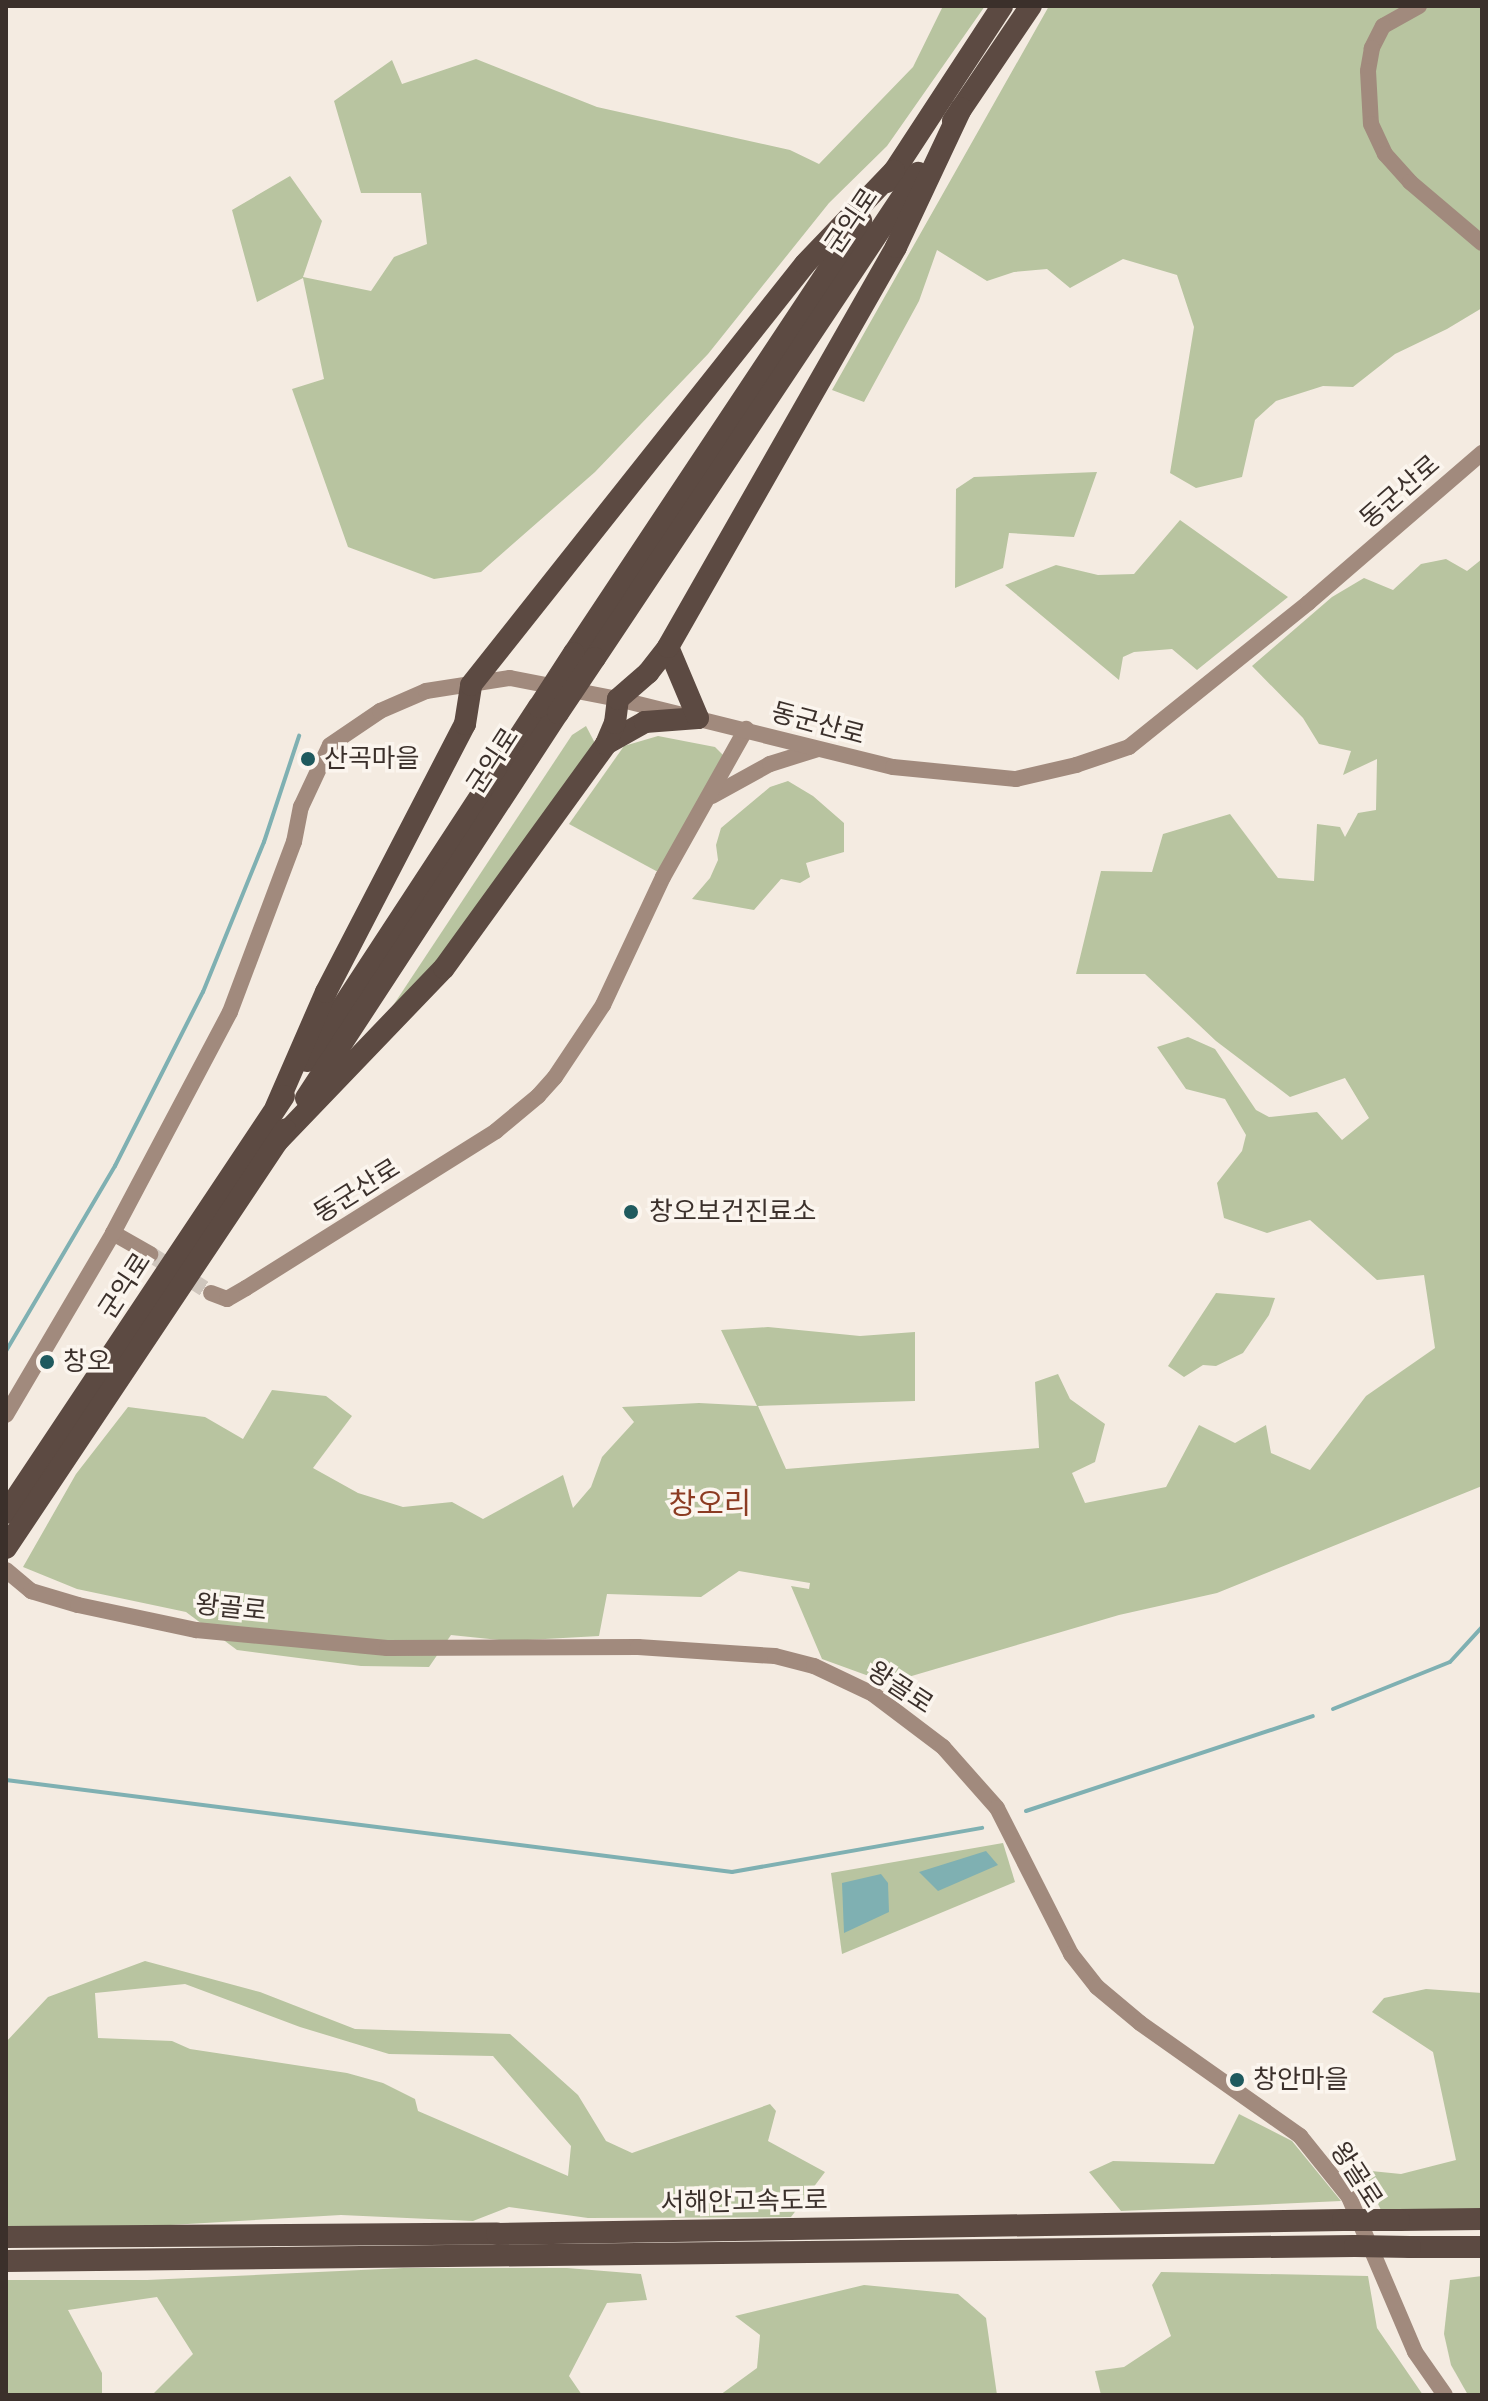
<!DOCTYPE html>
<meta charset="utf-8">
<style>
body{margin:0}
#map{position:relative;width:1488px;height:2401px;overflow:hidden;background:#f4ebe1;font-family:Rubik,"Noto Sans KR",sans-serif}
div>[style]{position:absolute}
.green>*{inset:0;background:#b8c4a0}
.water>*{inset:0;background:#7fb0b2}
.stream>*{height:4px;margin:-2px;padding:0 2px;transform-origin:2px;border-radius:2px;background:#7fb0b2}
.secondary-tunnel>*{height:16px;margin-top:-8px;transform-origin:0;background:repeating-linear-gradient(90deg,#cfc6bd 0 16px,transparent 0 24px)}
.secondary>*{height:16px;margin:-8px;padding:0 8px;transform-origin:8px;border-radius:8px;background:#a18a7d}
.highway>*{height:22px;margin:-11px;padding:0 11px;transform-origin:11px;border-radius:11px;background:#5c4a42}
.highway-bridge>*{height:22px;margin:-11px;padding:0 11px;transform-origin:11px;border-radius:11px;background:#5c4a42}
.dots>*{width:22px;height:22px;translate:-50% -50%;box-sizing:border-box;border:4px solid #fbf5ee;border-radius:50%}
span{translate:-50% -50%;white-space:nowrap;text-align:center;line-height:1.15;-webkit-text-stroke:7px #fbf5ee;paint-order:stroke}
.street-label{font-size:26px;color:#3b302b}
.poi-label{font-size:26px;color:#3b302b}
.left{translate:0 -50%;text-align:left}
.quarter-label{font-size:30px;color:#8c3b22}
.frame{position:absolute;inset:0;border:8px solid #3b302b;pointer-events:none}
</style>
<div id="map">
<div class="green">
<div style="clip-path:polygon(943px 6px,985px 6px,887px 146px,829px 203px,708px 354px,595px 472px,481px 572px,434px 579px,348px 547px,292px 389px,324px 379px,303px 278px,257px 302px,232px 210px,290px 176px,322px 221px,303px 277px,371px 291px,394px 257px,427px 244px,421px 193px,361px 193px,334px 101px,392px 60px,402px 84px,476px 59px,597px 107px,790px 150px,819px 164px,913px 67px)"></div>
<div style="clip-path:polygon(1049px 6px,1482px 6px,1482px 308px,1447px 329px,1395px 354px,1353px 387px,1323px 386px,1276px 401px,1255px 420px,1242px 477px,1196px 488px,1170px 473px,1194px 327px,1177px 275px,1123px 259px,1070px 288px,1047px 269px,1014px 272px,987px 281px,937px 250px,919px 301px,864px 402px,832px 390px)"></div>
<div style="clip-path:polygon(1097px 472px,1074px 537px,1009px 533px,1003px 568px,955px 588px,956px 489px,974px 477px)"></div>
<div style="clip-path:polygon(1180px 520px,1288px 597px,1197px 670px,1172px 649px,1134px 652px,1123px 657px,1119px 680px,1005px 585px,1056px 565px,1098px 575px,1134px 574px)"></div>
<div style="clip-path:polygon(1446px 559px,1467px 571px,1482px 559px,1482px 1486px,1217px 1593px,1119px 1615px,898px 1680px,866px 1675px,822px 1659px,791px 1586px,809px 1589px,810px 1583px,739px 1571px,701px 1597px,607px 1594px,599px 1636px,509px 1641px,451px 1635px,429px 1667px,361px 1666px,237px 1650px,186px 1612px,77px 1589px,23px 1567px,76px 1474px,128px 1407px,205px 1417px,243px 1439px,272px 1390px,326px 1396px,352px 1416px,313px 1468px,358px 1493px,403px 1507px,452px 1502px,483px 1519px,563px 1475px,573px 1508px,591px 1487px,602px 1457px,634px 1422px,622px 1407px,699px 1403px,757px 1406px,721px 1330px,768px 1327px,860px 1336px,915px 1332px,915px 1401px,758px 1406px,786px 1469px,1039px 1448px,1035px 1382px,1058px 1374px,1070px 1399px,1105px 1424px,1095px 1462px,1072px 1473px,1085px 1503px,1166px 1487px,1199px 1425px,1235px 1443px,1266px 1425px,1271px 1453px,1310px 1470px,1366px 1396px,1435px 1348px,1424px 1275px,1377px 1280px,1310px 1220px,1267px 1233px,1224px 1218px,1217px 1183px,1242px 1151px,1246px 1135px,1225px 1099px,1186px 1089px,1157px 1047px,1188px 1037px,1215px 1049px,1256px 1110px,1269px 1117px,1317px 1112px,1342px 1140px,1369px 1118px,1345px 1078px,1290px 1097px,1216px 1041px,1145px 974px,1076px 974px,1101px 871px,1152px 872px,1163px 834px,1230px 814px,1278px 878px,1314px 881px,1317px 824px,1340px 827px,1345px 837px,1358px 813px,1376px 810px,1377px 759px,1343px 775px,1351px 751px,1319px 744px,1303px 718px,1252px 666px,1332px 597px,1364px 578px,1393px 590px,1421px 564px)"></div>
<div style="clip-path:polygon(586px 726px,597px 747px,519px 862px,357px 1060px,572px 735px)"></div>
<div style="clip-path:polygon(658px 736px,715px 747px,723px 755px,658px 872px,569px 824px,624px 746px)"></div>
<div style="clip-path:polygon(788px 781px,813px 796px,844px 823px,844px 852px,806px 863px,810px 877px,800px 883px,781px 879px,754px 910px,692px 899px,710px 878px,718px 860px,716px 845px,721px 828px,770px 787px)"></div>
<div style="clip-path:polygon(1216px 1293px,1275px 1298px,1269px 1315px,1243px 1353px,1216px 1366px,1203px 1365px,1184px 1377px,1168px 1366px)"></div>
<div style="clip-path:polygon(1003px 1843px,1015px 1882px,842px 1954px,831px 1873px)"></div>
<div style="clip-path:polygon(evenodd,145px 1961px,260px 1992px,355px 2029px,510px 2034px,578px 2095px,606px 2141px,632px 2153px,770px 2104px,776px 2111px,768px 2141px,825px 2172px,791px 2217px,588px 2218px,509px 2207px,473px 2221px,341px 2215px,102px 2229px,6px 2230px,6px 2042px,48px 1997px,145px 1961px,185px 1984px,300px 2027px,389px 2054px,493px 2056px,571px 2146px,568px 2176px,418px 2111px,415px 2099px,383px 2083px,347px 2073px,190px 2049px,172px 2041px,98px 2038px,95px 1993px,185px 1984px)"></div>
<div style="clip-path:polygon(1426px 1989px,1482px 1993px,1482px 2210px,1381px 2210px,1361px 2170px,1401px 2174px,1456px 2160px,1433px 2052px,1372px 2012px,1384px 1998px)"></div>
<div style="clip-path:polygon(1239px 2114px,1292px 2141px,1341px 2201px,1121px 2211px,1089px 2172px,1113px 2161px,1214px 2164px)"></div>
<div style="clip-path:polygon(404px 2268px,567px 2268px,641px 2274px,647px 2300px,607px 2303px,569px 2376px,582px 2395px,152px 2395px,193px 2354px,157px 2297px,68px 2310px,102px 2373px,102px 2393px,6px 2395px,6px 2280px,147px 2280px)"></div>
<div style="clip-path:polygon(1161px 2272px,1368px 2276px,1377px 2328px,1423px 2395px,1101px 2395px,1095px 2371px,1124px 2367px,1171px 2336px,1152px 2285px)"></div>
<div style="clip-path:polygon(1482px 2276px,1482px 2395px,1468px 2395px,1451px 2365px,1444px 2334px,1450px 2280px)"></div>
<div style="clip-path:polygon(864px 2285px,958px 2294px,986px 2318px,997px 2395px,720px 2395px,757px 2368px,760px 2335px,735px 2316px)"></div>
</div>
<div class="water">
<div style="clip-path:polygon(986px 1851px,998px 1865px,938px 1891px,919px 1872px)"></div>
<div style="clip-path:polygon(881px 1874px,888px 1883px,889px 1912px,844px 1933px,842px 1883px)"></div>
</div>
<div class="stream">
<div style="left:6px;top:1351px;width:215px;rotate:-59.5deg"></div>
<div style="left:115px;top:1166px;width:195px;rotate:-63.2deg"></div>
<div style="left:203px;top:992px;width:162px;rotate:-67.9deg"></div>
<div style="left:264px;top:842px;width:112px;rotate:-71.7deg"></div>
<div style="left:1333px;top:1709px;width:126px;rotate:-21.9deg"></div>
<div style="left:1450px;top:1662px;width:47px;rotate:-47.6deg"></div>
<div style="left:6px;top:1780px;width:732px;rotate:7.22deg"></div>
<div style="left:732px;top:1872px;width:254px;rotate:-10deg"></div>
<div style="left:1026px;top:1811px;width:302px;rotate:-18.3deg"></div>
</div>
<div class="secondary-tunnel">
<div style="left:150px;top:1254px;width:72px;rotate:32.6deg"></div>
</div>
<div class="secondary">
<div style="left:1419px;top:6px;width:41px;rotate:150.9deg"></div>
<div style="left:1383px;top:26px;width:25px;rotate:117deg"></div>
<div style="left:1372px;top:48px;width:23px;rotate:100deg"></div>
<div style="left:1368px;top:71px;width:53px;rotate:86.8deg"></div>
<div style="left:1371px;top:124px;width:33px;rotate:65deg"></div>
<div style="left:1385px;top:154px;width:38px;rotate:48deg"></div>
<div style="left:1410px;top:182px;width:94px;rotate:40.3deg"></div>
<div style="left:712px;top:796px;width:66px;rotate:-28.9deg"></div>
<div style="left:770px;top:764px;width:50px;rotate:-17.4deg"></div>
<div style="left:113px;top:1233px;width:43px;rotate:29.6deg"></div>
<div style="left:211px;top:1293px;width:17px;rotate:21deg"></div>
<div style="left:227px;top:1299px;width:22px;rotate:-30deg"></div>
<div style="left:246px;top:1288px;width:295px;rotate:-32.1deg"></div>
<div style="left:496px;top:1131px;width:55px;rotate:-39.8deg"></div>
<div style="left:538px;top:1096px;width:25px;rotate:-48deg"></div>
<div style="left:555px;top:1077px;width:87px;rotate:-56.3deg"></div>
<div style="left:603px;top:1005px;width:141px;rotate:-64.9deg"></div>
<div style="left:663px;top:877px;width:170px;rotate:-60.7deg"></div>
<div style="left:6px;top:1415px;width:211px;rotate:-59.5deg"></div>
<div style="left:113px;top:1233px;width:250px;rotate:-62.1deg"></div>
<div style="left:230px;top:1012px;width:182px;rotate:-69.4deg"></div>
<div style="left:294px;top:842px;width:36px;rotate:-79deg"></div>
<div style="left:301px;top:807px;width:68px;rotate:-64.9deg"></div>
<div style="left:330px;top:745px;width:60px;rotate:-34.2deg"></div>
<div style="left:380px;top:711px;width:50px;rotate:-23.5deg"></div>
<div style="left:426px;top:691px;width:85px;rotate:-8.8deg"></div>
<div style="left:510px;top:678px;width:110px;rotate:11deg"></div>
<div style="left:618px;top:699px;width:283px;rotate:13.9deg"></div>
<div style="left:893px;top:767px;width:124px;rotate:5.6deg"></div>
<div style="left:1016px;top:779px;width:62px;rotate:-13.1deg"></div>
<div style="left:1076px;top:765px;width:56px;rotate:-18.8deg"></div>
<div style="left:1129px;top:747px;width:230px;rotate:-38.8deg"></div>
<div style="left:1308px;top:603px;width:230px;rotate:-40.8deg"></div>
<div style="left:6px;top:1570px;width:33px;rotate:40deg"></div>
<div style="left:31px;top:1591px;width:49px;rotate:16.6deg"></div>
<div style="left:78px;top:1605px;width:121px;rotate:12deg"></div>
<div style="left:196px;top:1630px;width:192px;rotate:5.4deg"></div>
<div style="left:387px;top:1648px;width:251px;rotate:-0.2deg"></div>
<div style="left:638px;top:1647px;width:137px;rotate:3.8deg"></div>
<div style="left:775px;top:1656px;width:40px;rotate:14.4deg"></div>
<div style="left:814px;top:1666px;width:65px;rotate:25.4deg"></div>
<div style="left:873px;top:1694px;width:88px;rotate:37.1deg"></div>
<div style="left:943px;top:1747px;width:81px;rotate:48.5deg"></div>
<div style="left:997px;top:1808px;width:164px;rotate:63.1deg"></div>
<div style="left:1071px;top:1954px;width:42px;rotate:51.8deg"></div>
<div style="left:1097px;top:1987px;width:56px;rotate:39.9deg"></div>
<div style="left:1140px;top:2023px;width:196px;rotate:35.2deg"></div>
<div style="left:1300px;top:2136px;width:78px;rotate:51.2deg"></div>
<div style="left:1349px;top:2197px;width:168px;rotate:66.9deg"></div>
<div style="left:1415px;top:2352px;width:52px;rotate:55.1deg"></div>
</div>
<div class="highway">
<div style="left:953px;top:121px;width:139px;rotate:-55.9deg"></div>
<div style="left:887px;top:182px;width:210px;rotate:-56.8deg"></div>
<div style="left:574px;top:653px;width:519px;rotate:-56.4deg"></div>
<div style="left:595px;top:658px;width:583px;rotate:-56.34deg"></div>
<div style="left:606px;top:744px;width:45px;rotate:-29.4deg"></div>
<div style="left:645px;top:722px;width:53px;rotate:-4.3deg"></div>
<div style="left:698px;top:718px;width:77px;rotate:-112.9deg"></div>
<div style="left:307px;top:1061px;width:423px;rotate:-56.8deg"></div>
<div style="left:306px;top:1098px;width:460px;rotate:-56.8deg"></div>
<div style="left:276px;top:1107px;width:125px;rotate:-66.5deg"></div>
<div style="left:326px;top:992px;width:302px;rotate:-62.6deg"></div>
<div style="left:465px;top:724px;width:39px;rotate:-81deg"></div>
<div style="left:471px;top:685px;width:537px;rotate:-51.57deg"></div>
<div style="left:805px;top:264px;width:129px;rotate:-46.3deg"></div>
<div style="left:277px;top:1142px;width:241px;rotate:-46.2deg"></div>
<div style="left:444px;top:968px;width:276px;rotate:-54.1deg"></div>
<div style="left:606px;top:744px;width:23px;rotate:-67deg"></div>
<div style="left:615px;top:723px;width:24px;rotate:-83deg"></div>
<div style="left:618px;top:699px;width:40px;rotate:-41deg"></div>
<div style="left:648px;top:673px;width:33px;rotate:-52deg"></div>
<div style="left:668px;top:647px;width:460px;rotate:-60.3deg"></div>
<div style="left:896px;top:247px;width:153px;rotate:-64.8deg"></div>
<div style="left:6px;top:1513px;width:501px;rotate:-56.31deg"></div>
<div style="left:6px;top:1548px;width:503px;rotate:-56.28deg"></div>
<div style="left:1399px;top:2220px;width:83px;rotate:-0.7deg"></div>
<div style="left:6px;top:2237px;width:491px;rotate:-0.4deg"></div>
<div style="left:497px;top:2234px;width:846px;rotate:-0.95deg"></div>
<div style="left:1410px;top:2247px;width:72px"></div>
<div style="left:6px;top:2261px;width:1349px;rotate:-0.64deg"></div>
</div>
<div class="highway-bridge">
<div style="left:539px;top:707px;width:64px;rotate:-57.1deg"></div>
<div style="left:558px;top:713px;width:66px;rotate:-56.1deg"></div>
<div style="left:1343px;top:2220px;width:56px"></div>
<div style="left:1355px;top:2246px;width:55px;rotate:1deg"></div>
</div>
<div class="dots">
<div style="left:308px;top:759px;background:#1f5a5e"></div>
<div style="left:631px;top:1212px;background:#1f5a5e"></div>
<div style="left:47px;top:1362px;background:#1f5a5e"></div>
<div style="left:1237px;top:2080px;background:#1f5a5e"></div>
</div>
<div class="street-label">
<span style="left:852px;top:221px;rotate:-56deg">군익로</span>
<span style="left:1400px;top:492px;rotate:-41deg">동군산로</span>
<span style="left:818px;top:724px;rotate:15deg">동군산로</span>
<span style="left:493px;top:761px;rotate:-57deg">군익로</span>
<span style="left:357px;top:1191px;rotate:-32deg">동군산로</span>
<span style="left:125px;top:1286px;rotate:-57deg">군익로</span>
<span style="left:231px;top:1608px;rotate:6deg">왕골로</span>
<span style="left:900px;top:1688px;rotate:33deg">왕골로</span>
<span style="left:1356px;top:2175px;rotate:57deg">왕골로</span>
<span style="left:744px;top:2202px;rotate:-1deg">서해안고속도로</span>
</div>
<div class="poi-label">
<span class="left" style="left:324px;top:759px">산곡마을</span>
<span class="left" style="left:649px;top:1212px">창오보건진료소</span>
<span class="left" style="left:63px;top:1362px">창오</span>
<span class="left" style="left:1253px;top:2080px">창안마을</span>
</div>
<div class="quarter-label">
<span style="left:710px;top:1504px">창오리</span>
</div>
<div class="frame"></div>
</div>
